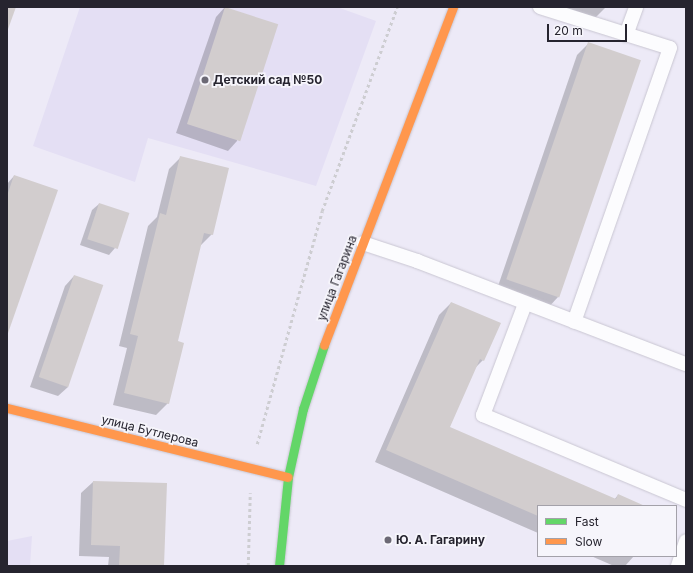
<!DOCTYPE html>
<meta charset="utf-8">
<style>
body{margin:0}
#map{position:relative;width:693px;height:573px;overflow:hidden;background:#edeaf7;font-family:Inter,sans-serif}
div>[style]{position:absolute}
.built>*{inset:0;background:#e4dff4}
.shadow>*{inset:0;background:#0003}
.building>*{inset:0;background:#d2cdce;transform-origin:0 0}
.path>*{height:2.5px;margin-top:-1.25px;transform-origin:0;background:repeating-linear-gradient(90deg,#cdcdd1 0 3px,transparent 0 6px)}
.roads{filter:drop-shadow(0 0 1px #c9c6d2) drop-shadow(0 0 1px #c9c6d2)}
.lane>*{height:14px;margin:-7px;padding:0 7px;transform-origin:7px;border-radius:7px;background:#fcfcfe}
.fast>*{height:9px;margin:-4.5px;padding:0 4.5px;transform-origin:4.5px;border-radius:4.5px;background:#63d668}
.slow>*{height:9px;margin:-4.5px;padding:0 4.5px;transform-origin:4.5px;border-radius:4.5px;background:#ff974d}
.dots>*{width:11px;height:11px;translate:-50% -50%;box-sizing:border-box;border:2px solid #f6f5fb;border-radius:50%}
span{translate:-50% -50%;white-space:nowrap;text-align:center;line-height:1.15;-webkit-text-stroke:3.5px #f6f5fb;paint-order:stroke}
.poi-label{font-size:12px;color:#26242f;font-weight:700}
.left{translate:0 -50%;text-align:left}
.street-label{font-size:12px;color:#26242f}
.frame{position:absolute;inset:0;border:8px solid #26242f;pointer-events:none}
.legend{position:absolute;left:537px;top:505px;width:140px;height:52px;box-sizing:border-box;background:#f6f5fb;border:1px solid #a3a1a9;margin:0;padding:5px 7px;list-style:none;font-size:12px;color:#26242f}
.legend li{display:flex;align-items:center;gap:8px;height:20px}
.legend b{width:20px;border:1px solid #a3a1a9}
.scale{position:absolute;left:547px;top:24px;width:80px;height:18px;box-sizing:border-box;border:2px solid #26242f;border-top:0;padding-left:5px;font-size:12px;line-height:14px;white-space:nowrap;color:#26242f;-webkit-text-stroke:3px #f6f5fb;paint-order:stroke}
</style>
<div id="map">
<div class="built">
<div style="clip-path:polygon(80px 7px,337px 7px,376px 21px,316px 186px,148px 138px,135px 182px,33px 146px)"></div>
<div style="clip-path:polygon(32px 536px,30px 566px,7px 566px,7px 541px)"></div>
</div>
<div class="shadow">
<div style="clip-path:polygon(225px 7px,237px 141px,228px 151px,176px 133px,216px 17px)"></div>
<div style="clip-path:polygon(560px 7px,606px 7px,595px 18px)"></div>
<div style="clip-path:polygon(589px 43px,558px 297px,547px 309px,496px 292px,577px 55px)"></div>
<div style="clip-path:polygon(181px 157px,212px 234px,200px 246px,177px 342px,168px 403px,156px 415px,113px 405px,127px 348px,119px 346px,148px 226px,157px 217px,169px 169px)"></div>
<div style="clip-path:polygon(14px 176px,7px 334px,7px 184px)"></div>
<div style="clip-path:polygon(99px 204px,115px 248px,109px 255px,80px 245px,92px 210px)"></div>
<div style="clip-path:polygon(74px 276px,68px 387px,58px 396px,30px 387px,65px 286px)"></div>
<div style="clip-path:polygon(451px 303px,483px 360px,474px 369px,449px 428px,614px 500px,618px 495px,642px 506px,538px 506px,538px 533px,375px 462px,439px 315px)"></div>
<div style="clip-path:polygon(93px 482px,163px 566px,108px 566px,109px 557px,79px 556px,81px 493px)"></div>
<div style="clip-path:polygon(591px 556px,634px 556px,625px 566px,614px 566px)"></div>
</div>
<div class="building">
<div style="clip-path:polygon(7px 7px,16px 7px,7px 32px)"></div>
<div style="left:225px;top:7px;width:56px;height:123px;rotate:18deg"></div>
<div style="left:588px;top:42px;width:56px;height:251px;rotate:19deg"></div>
<div style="clip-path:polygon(180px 156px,229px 168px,213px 235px,204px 233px,178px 341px,184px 343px,169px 404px,124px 393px,138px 336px,130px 334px,160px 213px,166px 215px)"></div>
<div style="clip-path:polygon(14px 175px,58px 190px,7px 336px,7px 196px)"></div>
<div style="left:99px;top:203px;width:32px;height:38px;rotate:18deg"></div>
<div style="left:74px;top:275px;width:31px;height:108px;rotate:19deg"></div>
<div style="clip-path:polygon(451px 302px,501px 323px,484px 361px,480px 359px,450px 427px,616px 499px,618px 494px,645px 506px,538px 506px,538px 516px,386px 450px)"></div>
<div style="clip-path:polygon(93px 481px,167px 483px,164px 566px,119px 566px,120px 546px,91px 545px)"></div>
</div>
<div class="path">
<div style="left:257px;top:444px;width:242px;rotate:-74.4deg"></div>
<div style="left:322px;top:211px;width:217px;rotate:-69.8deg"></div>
<div style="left:248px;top:566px;width:73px;rotate:-88.4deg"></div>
</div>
<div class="roads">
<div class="lane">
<div style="left:540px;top:7px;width:136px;rotate:17.5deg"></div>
<div style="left:670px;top:48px;width:290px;rotate:109.3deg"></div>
<div style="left:626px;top:35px;width:30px;rotate:-70deg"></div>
<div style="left:363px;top:243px;width:57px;rotate:18.4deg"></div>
<div style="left:417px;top:261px;width:288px;rotate:21deg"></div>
<div style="left:525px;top:304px;width:119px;rotate:110.7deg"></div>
<div style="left:483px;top:415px;width:220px;rotate:22.7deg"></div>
<div style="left:678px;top:566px;width:26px;rotate:-72deg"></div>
</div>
<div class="fast">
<div style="left:279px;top:566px;width:89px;rotate:-84.2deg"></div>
<div style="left:288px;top:477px;width:70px;rotate:-77.6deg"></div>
<div style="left:303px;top:409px;width:67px;rotate:-71.8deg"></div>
</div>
<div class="slow">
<div style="left:324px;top:345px;width:362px;rotate:-69.1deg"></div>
<div style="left:7px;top:408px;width:289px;rotate:13.8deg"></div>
</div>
</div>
<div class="dots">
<div style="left:205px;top:80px;background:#6c6975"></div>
<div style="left:388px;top:540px;background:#6c6975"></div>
</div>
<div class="poi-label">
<span class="left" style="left:213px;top:80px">Детский сад №50</span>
<span class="left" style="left:396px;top:540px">Ю. А. Гагарину</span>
</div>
<div class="street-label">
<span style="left:337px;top:278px;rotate:-69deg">улица Гагарина</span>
<span style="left:150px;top:431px;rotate:14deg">улица Бутлерова</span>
</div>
<div class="frame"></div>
<ul class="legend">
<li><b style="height:5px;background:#63d668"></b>Fast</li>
<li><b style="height:5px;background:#ff974d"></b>Slow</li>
</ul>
<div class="scale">20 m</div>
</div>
